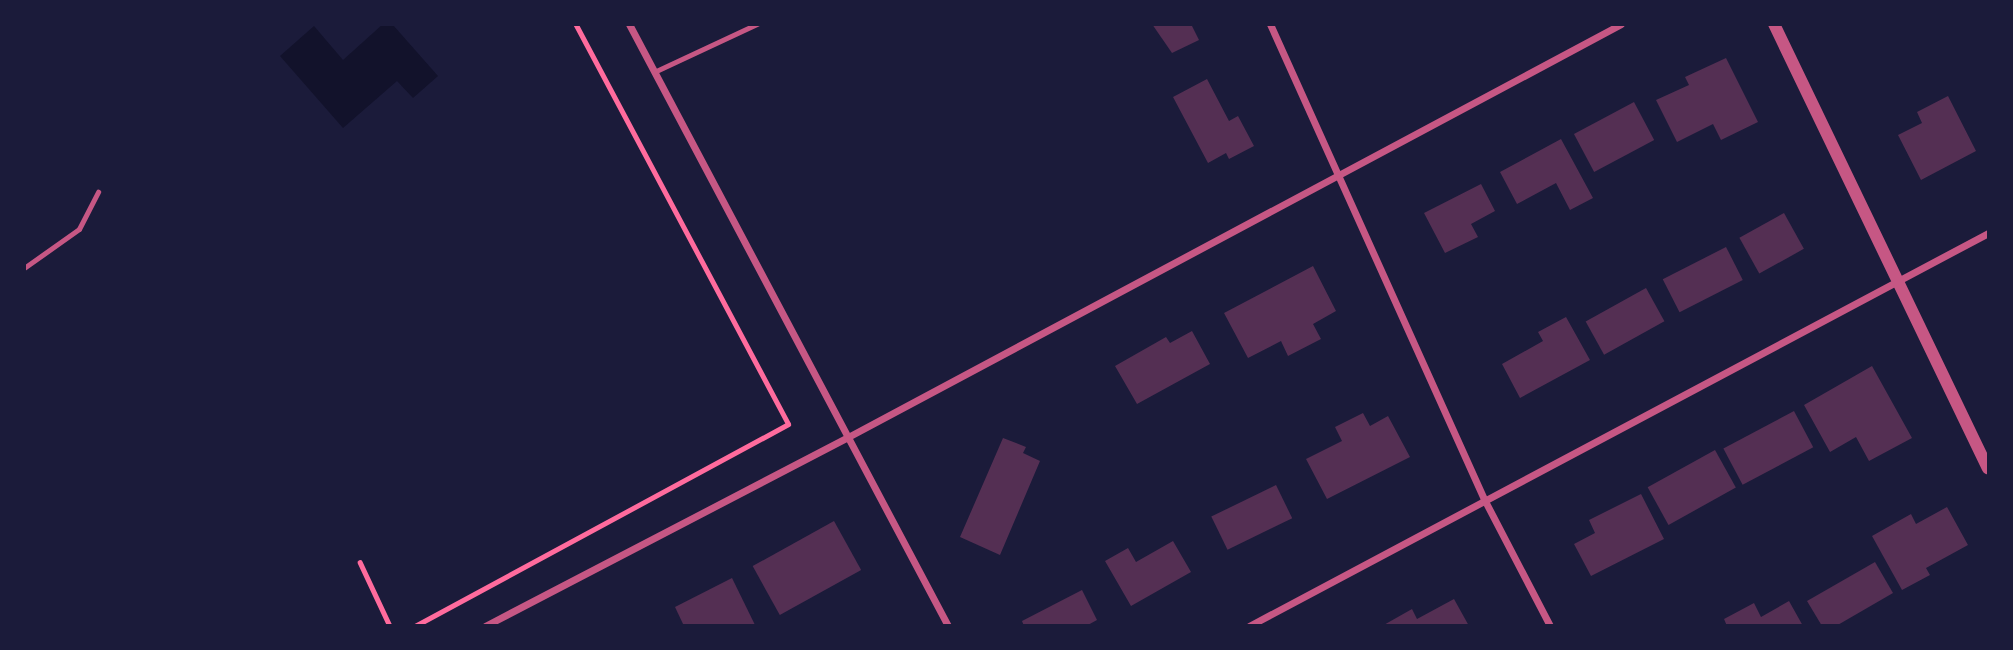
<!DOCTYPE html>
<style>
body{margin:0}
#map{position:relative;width:2013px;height:650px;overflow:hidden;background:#1b1b3a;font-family:"Asap Condensed",sans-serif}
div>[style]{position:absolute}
.water>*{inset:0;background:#12122b}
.building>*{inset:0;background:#542f53;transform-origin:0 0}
.path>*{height:4.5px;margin:-2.25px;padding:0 2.25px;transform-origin:2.25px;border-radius:2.25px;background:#ff6b9d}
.service>*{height:5px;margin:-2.5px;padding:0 2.5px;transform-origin:2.5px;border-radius:2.5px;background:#c65784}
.minor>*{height:7px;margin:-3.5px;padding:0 3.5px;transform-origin:3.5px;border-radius:3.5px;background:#c65784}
.tertiary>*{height:12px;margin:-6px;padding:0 6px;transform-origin:6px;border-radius:6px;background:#c65784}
span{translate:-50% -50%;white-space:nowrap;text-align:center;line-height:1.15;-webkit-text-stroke:6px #1b1b3a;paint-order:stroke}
.frame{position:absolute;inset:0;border:26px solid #1b1b3a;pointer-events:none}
</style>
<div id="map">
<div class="water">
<div style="clip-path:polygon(383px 24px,393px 25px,438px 76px,413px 98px,397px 81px,343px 128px,280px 56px,314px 26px,343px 60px)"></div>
</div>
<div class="building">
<div style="clip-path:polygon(1152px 24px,1191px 24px,1199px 40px,1172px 53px)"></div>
<div style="clip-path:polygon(1726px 58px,1758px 122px,1721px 140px,1713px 124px,1677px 142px,1656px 100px,1689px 85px,1685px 77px)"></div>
<div style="clip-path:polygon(1207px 79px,1229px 121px,1238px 116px,1254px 146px,1229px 159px,1226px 153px,1208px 163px,1173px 97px)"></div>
<div style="clip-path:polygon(1948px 96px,1976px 151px,1921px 180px,1898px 135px,1922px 123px,1917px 112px)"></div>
<div style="left:1634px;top:102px;width:43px;height:68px;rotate:62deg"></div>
<div style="clip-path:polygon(1561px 139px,1593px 198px,1570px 210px,1556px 183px,1517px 204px,1500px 172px)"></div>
<div style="clip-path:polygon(1481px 184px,1495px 211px,1471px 224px,1478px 237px,1445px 253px,1424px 213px)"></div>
<div style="left:1784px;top:213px;width:41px;height:51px;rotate:61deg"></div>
<div style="left:1726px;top:247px;width:37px;height:71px;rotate:63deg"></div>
<div style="clip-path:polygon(1313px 266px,1336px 311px,1313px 324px,1321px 339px,1288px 356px,1281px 341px,1248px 358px,1224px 313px)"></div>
<div style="left:1646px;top:288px;width:38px;height:69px;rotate:61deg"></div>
<div style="clip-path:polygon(1566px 317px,1590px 360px,1520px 398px,1502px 364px,1543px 341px,1538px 332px)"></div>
<div style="clip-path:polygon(1192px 331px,1210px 364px,1137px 404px,1115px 366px,1166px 337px,1170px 343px)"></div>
<div style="clip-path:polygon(1872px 366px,1912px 438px,1869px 461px,1856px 437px,1830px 452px,1804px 405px)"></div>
<div style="left:1794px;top:411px;width:41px;height:80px;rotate:62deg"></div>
<div style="clip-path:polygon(1363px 413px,1370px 426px,1388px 416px,1410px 457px,1327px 499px,1306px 459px,1342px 441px,1335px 427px)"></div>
<div style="clip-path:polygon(1003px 438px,1026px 447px,1023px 453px,1040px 461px,1000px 555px,960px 537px)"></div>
<div style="left:1715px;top:450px;width:43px;height:77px;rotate:61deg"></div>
<div style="left:1276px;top:485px;width:37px;height:72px;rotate:64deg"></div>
<div style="clip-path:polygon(1641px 494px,1664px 539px,1591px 576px,1574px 544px,1595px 533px,1589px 520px)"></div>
<div style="clip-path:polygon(1947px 507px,1968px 545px,1926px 568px,1930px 575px,1902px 590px,1872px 536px,1911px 514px,1916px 524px)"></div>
<div style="left:834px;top:521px;width:56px;height:93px;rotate:61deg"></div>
<div style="clip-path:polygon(1173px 541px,1191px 572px,1131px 606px,1105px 561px,1128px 548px,1136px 562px)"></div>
<div style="clip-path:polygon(1875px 562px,1893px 593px,1836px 626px,1822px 626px,1807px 601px)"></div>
<div style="clip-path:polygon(732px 578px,755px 625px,684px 626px,675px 607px)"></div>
<div style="clip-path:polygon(1082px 590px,1097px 620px,1086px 626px,1024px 626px,1022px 621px)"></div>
<div style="clip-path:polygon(1454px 599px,1469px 626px,1382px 626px,1412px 609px,1417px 619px)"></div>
<div style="clip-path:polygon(1789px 601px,1803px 626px,1727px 626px,1724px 619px,1754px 603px,1761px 617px)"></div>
</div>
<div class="path">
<div style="left:360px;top:562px;width:71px;rotate:64.9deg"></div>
<div style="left:415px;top:626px;width:424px;rotate:-28.4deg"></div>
<div style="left:788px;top:424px;width:453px;rotate:-118deg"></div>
</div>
<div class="service">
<div style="left:654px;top:72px;width:114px;rotate:-25deg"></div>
<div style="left:24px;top:268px;width:67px;rotate:-35.3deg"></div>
<div style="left:79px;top:229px;width:42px;rotate:-62.8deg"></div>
</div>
<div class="minor">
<div style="left:629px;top:24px;width:681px;rotate:62.08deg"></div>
<div style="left:1270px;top:24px;width:521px;rotate:65.75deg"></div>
<div style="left:1484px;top:499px;width:143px;rotate:62.5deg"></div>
<div style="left:485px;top:626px;width:409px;rotate:-27.5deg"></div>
<div style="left:848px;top:437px;width:876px;rotate:-28.11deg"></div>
<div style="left:1249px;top:626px;width:837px;rotate:-28deg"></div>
</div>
<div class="tertiary">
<div style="left:1774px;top:24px;width:493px;rotate:64.3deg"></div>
</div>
<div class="frame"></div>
</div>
